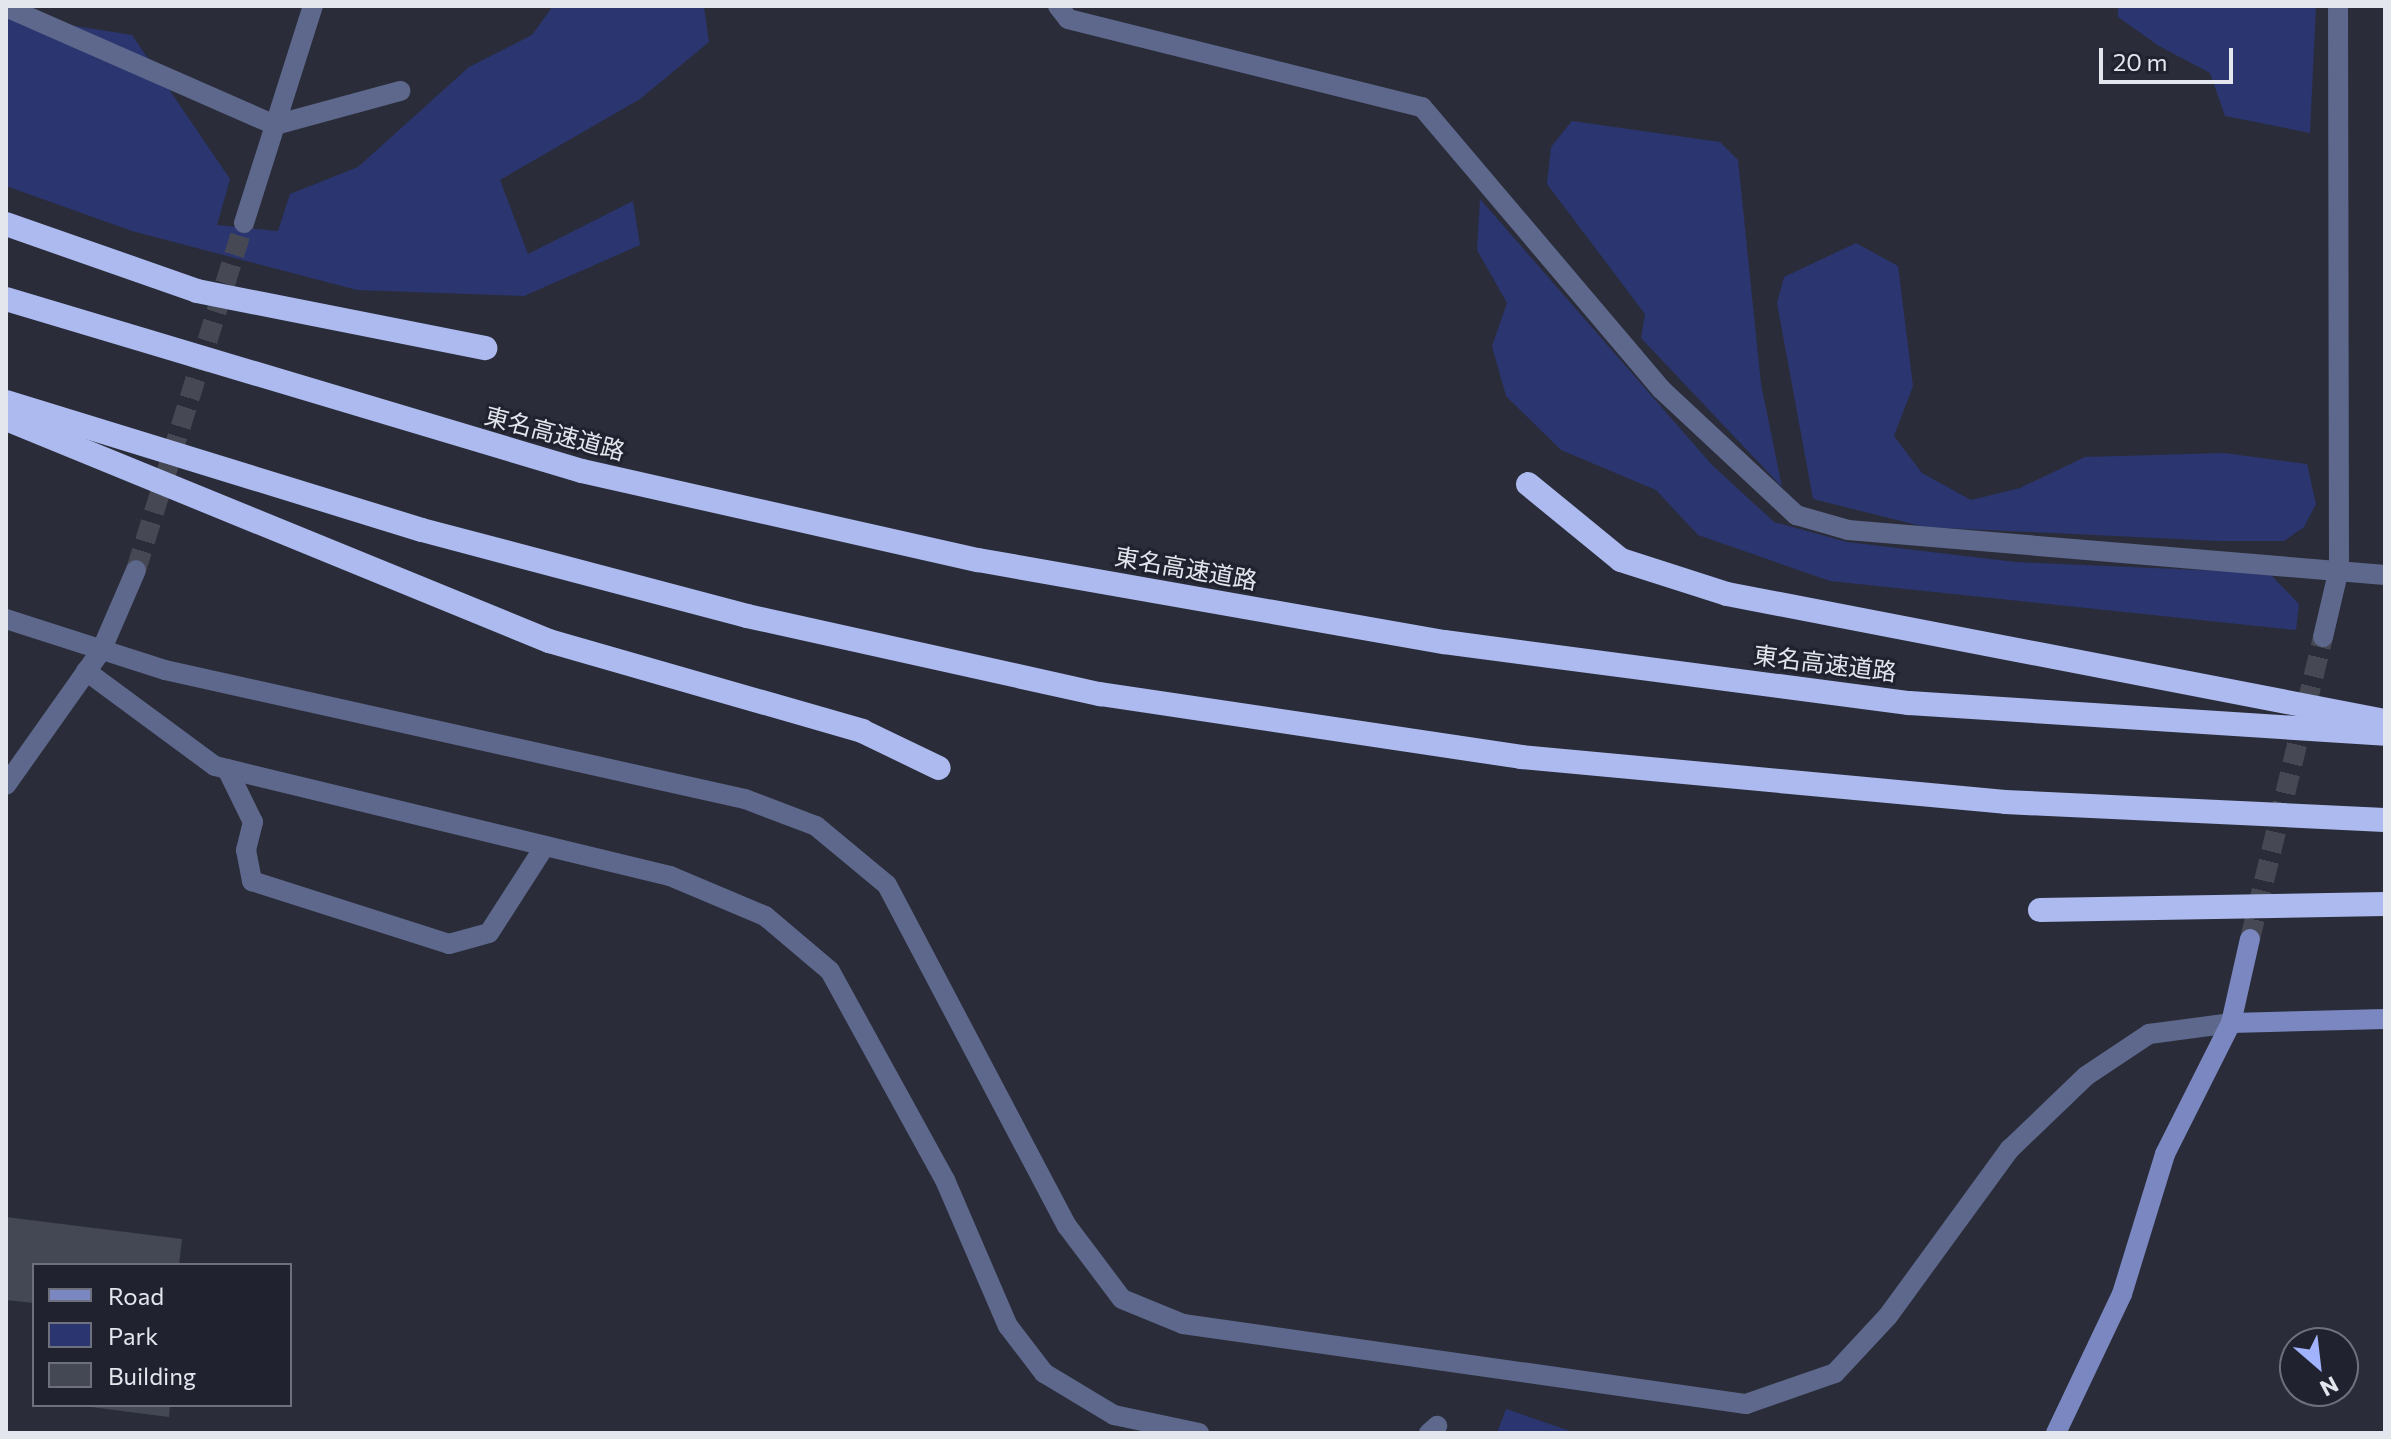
<!DOCTYPE html>
<meta charset="utf-8">
<style>
body{margin:0}
#map{position:relative;width:2391px;height:1439px;overflow:hidden;background:#2a2d39;font-family:Commissioner,"Noto Sans JP",sans-serif}
div>[style]{position:absolute}
.green>*{inset:0;background:#2b356f}
.building>*{inset:0;background:#444754}
.street-tunnel>*{height:20px;margin-top:-10px;transform-origin:0;background:repeating-linear-gradient(90deg,#464954 0 20px,transparent 0 30px)}
.lane>*{height:20px;margin:-10px;padding:0 10px;transform-origin:10px;border-radius:10px;background:#5e688c}
.street>*{height:20px;margin:-10px;padding:0 10px;transform-origin:10px;border-radius:10px;background:#5e688c}
.secondary>*{height:20px;margin:-10px;padding:0 10px;transform-origin:10px;border-radius:10px;background:#7a87c1}
.highway>*{height:24px;margin:-12px;padding:0 12px;transform-origin:12px;border-radius:12px;background:#acbaef}
span{translate:-50% -50%;white-space:nowrap;text-align:center;line-height:1.15;-webkit-text-stroke:6px #20232f;paint-order:stroke}
.street-label{font-size:24px;color:#e4e6ee}
.frame{position:absolute;inset:0;border:8px solid #e4e6ee;pointer-events:none}
.legend{position:absolute;left:32px;top:1263px;width:260px;height:144px;box-sizing:border-box;background:#20232f;border:2px solid #6e717b;margin:0;padding:10px 14px;list-style:none;font-size:24px;color:#e4e6ee}
.legend li{display:flex;align-items:center;gap:16px;height:40px}
.legend b{width:40px;border:2px solid #6e717b}
.north{position:absolute;left:2279px;top:1327px;width:80px;height:80px;box-sizing:border-box;background:#20232f;border:2px solid #6e717b;border-radius:50%;rotate:152deg;font-size:22px;font-weight:700;line-height:32px;text-align:center;color:#e4e6ee}
.north::after{content:'';display:block;margin:auto;width:28px;height:36px;background:#a1b3fd;clip-path:polygon(50% 0,100% 100%,50% 72%,0 100%)}
.scale{position:absolute;left:2099px;top:48px;width:134px;height:36px;box-sizing:border-box;border:4px solid #e4e6ee;border-top:0;padding-left:10px;font-size:24px;line-height:28px;white-space:nowrap;color:#e4e6ee;-webkit-text-stroke:6px #20232f;paint-order:stroke}
</style>
<div id="map">
<div class="green">
<div style="clip-path:polygon(553px 6px,704px 6px,709px 42px,640px 99px,500px 180px,528px 254px,633px 201px,640px 245px,524px 296px,357px 290px,132px 231px,6px 186px,6px 15px,132px 35px,230px 179px,217px 225px,278px 231px,290px 194px,358px 167px,469px 67px,532px 35px)"></div>
<div style="clip-path:polygon(2118px 6px,2316px 6px,2310px 133px,2225px 116px,2210px 73px,2159px 46px,2118px 17px)"></div>
<div style="clip-path:polygon(1572px 121px,1720px 142px,1738px 160px,1761px 384px,1782px 487px,1641px 338px,1645px 314px,1547px 184px,1551px 147px)"></div>
<div style="clip-path:polygon(1480px 199px,1712px 465px,1774px 522px,1847px 542px,2016px 562px,2269px 573px,2299px 604px,2296px 630px,1830px 581px,1698px 535px,1656px 490px,1561px 450px,1506px 396px,1492px 346px,1507px 303px,1477px 250px)"></div>
<div style="clip-path:polygon(1856px 243px,1898px 266px,1913px 386px,1894px 436px,1922px 473px,1971px 500px,2020px 488px,2085px 457px,2224px 453px,2307px 464px,2316px 504px,2304px 527px,2284px 541px,2219px 541px,1925px 527px,1813px 499px,1777px 303px,1784px 277px)"></div>
<div style="clip-path:polygon(1506px 1409px,1576px 1433px,1497px 1433px)"></div>
</div>
<div class="building">
<div style="clip-path:polygon(6px 1217px,182px 1239px,179px 1265px,34px 1265px,34px 1303px,6px 1300px)"></div>
<div style="clip-path:polygon(75px 1405px,170px 1405px,169px 1417px)"></div>
</div>
<div class="street-tunnel">
<div style="left:136px;top:570px;width:363px;rotate:-72.7deg"></div>
<div style="left:2250px;top:939px;width:311px;rotate:-76.4deg"></div>
</div>
<div class="lane">
<div style="left:86px;top:671px;width:160px;rotate:36.4deg"></div>
<div style="left:215px;top:766px;width:468px;rotate:13.6deg"></div>
<div style="left:670px;top:876px;width:103px;rotate:22.8deg"></div>
<div style="left:765px;top:916px;width:85px;rotate:40.2deg"></div>
<div style="left:830px;top:971px;width:239px;rotate:61.2deg"></div>
<div style="left:945px;top:1180px;width:159px;rotate:66.7deg"></div>
<div style="left:1008px;top:1326px;width:59px;rotate:52.5deg"></div>
<div style="left:1044px;top:1373px;width:82px;rotate:31deg"></div>
<div style="left:1114px;top:1415px;width:87px;rotate:12deg"></div>
<div style="left:227px;top:769px;width:59px;rotate:63.9deg"></div>
<div style="left:253px;top:822px;width:29px;rotate:104deg"></div>
<div style="left:246px;top:850px;width:32px;rotate:79deg"></div>
<div style="left:252px;top:881px;width:207px;rotate:17.7deg"></div>
<div style="left:449px;top:944px;width:41px;rotate:-15.4deg"></div>
<div style="left:489px;top:933px;width:100px;rotate:-57.3deg"></div>
<div style="left:1429px;top:1433px;width:11px;rotate:-41deg"></div>
</div>
<div class="street">
<div style="left:1058px;top:6px;width:16px;rotate:52deg"></div>
<div style="left:1068px;top:19px;width:365px;rotate:14deg"></div>
<div style="left:1422px;top:107px;width:370px;rotate:49.7deg"></div>
<div style="left:1661px;top:389px;width:185px;rotate:43deg"></div>
<div style="left:1796px;top:515px;width:54px;rotate:16.1deg"></div>
<div style="left:1848px;top:530px;width:539px;rotate:4.79deg"></div>
<div style="left:6px;top:7px;width:294px;rotate:23.7deg"></div>
<div style="left:275px;top:125px;width:130px;rotate:-15.2deg"></div>
<div style="left:244px;top:223px;width:228px;rotate:-72.4deg"></div>
<div style="left:6px;top:619px;width:167px;rotate:17.8deg"></div>
<div style="left:165px;top:670px;width:594px;rotate:12.54deg"></div>
<div style="left:745px;top:799px;width:76px;rotate:20.8deg"></div>
<div style="left:816px;top:826px;width:92px;rotate:39.7deg"></div>
<div style="left:887px;top:885px;width:386px;rotate:62.2deg"></div>
<div style="left:1067px;top:1226px;width:91px;rotate:53deg"></div>
<div style="left:1122px;top:1299px;width:66px;rotate:22.3deg"></div>
<div style="left:1183px;top:1324px;width:569px;rotate:8.09deg"></div>
<div style="left:1746px;top:1404px;width:94px;rotate:-19.2deg"></div>
<div style="left:1835px;top:1373px;width:78px;rotate:-47.1deg"></div>
<div style="left:1888px;top:1316px;width:207px;rotate:-53.9deg"></div>
<div style="left:2010px;top:1149px;width:105px;rotate:-43.8deg"></div>
<div style="left:2086px;top:1076px;width:76px;rotate:-33.7deg"></div>
<div style="left:2149px;top:1034px;width:83px;rotate:-7.6deg"></div>
<div style="left:2323px;top:637px;width:70px;rotate:-76.8deg"></div>
<div style="left:2339px;top:569px;width:563px;rotate:-90.1deg"></div>
<div style="left:6px;top:785px;width:164px;rotate:-54.7deg"></div>
<div style="left:101px;top:651px;width:88px;rotate:-66.6deg"></div>
</div>
<div class="secondary">
<div style="left:2231px;top:1023px;width:154px;rotate:-1.5deg"></div>
<div style="left:2056px;top:1433px;width:154px;rotate:-64.6deg"></div>
<div style="left:2122px;top:1294px;width:146px;rotate:-72.9deg"></div>
<div style="left:2165px;top:1154px;width:147px;rotate:-63.3deg"></div>
<div style="left:2231px;top:1023px;width:86px;rotate:-77.3deg"></div>
</div>
<div class="highway">
<div style="left:6px;top:224px;width:202px;rotate:19.3deg"></div>
<div style="left:197px;top:291px;width:294px;rotate:11.2deg"></div>
<div style="left:6px;top:299px;width:601px;rotate:16.63deg"></div>
<div style="left:582px;top:471px;width:406px;rotate:12.7deg"></div>
<div style="left:978px;top:560px;width:473px;rotate:10deg"></div>
<div style="left:1444px;top:642px;width:469px;rotate:7.5deg"></div>
<div style="left:1909px;top:703px;width:477px;rotate:3.7deg"></div>
<div style="left:6px;top:402px;width:435px;rotate:17.1deg"></div>
<div style="left:422px;top:530px;width:336px;rotate:14.8deg"></div>
<div style="left:747px;top:616px;width:362px;rotate:12.5deg"></div>
<div style="left:1100px;top:694px;width:426px;rotate:8.5deg"></div>
<div style="left:1521px;top:757px;width:486px;rotate:5.3deg"></div>
<div style="left:2005px;top:802px;width:380px;rotate:2.7deg"></div>
<div style="left:6px;top:419px;width:587px;rotate:22.24deg"></div>
<div style="left:549px;top:641px;width:326px;rotate:16deg"></div>
<div style="left:862px;top:731px;width:85px;rotate:25.7deg"></div>
<div style="left:1528px;top:484px;width:120px;rotate:39.3deg"></div>
<div style="left:1621px;top:560px;width:111px;rotate:17.8deg"></div>
<div style="left:1727px;top:594px;width:670px;rotate:10.92deg"></div>
<div style="left:2040px;top:910px;width:345px;rotate:-1deg"></div>
</div>
<div class="street-label">
<span style="left:555px;top:433px;rotate:15deg">東名高速道路</span>
<span style="left:1186px;top:568px;rotate:10deg">東名高速道路</span>
<span style="left:1825px;top:663px;rotate:7deg">東名高速道路</span>
</div>
<div class="frame"></div>
<ul class="legend">
<li><b style="height:10px;background:#7a87c1"></b>Road</li>
<li><b style="height:22px;background:#2b356f"></b>Park</li>
<li><b style="height:22px;background:#444754"></b>Building</li>
</ul>
<div class="north">N</div>
<div class="scale">20 m</div>
</div>
